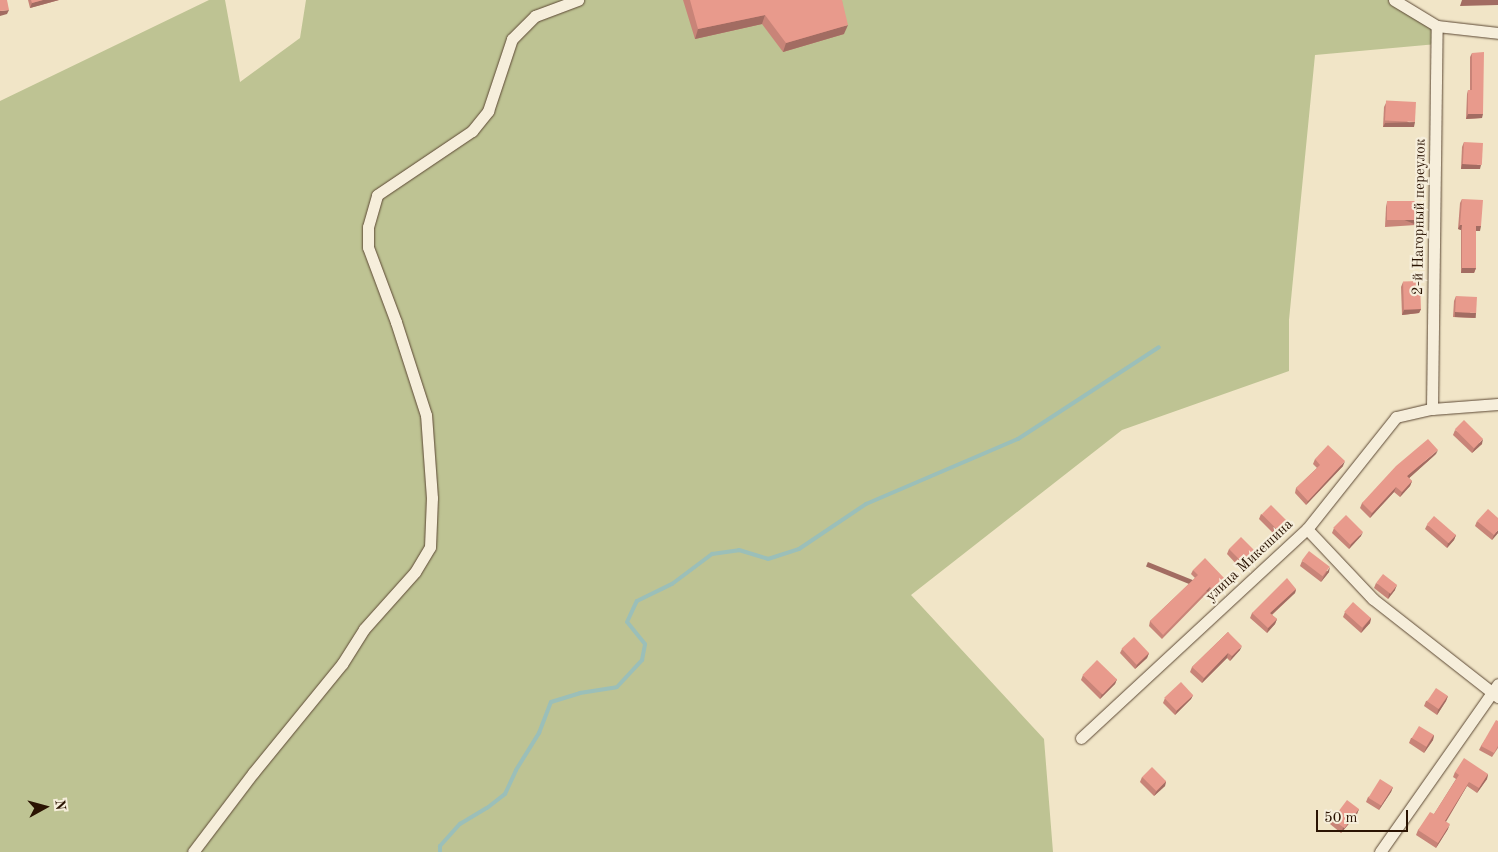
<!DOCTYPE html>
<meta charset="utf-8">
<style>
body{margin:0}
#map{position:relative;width:1498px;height:852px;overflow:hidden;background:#f1e5c7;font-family:"Old Standard TT",serif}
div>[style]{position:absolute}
.green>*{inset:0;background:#bec393}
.stream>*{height:4px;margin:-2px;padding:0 2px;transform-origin:2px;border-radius:2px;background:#9bbfb9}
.roads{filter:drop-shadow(0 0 1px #5c4834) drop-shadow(0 0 1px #5c4834)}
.minor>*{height:11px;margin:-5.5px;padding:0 5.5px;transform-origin:5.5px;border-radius:5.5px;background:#f6eedb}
.wall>*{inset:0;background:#c88478}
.shaded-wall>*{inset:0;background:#a26c62;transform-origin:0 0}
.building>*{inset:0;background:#e89a8c;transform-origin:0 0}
span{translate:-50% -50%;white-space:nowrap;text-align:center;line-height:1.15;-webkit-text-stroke:4.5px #f6eedb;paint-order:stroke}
.street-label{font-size:15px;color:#2b1403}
.north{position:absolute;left:20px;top:782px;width:50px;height:50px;-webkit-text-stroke:4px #f6eedb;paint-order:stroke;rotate:83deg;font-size:14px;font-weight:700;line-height:20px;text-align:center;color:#2b1403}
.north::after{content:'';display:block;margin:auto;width:18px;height:22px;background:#2b1403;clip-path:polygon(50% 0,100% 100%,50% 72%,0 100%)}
.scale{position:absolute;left:1316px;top:810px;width:92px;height:22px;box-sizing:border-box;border:2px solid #2b1403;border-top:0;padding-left:6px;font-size:15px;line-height:18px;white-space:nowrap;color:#2b1403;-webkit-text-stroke:4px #f6eedb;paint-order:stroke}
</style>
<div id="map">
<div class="green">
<div style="clip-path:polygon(209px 0,225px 0,240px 82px,300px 38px,306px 0,1394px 0,1437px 26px,1437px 44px,1315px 55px,1289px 320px,1289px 371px,1122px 430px,911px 595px,1044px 739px,1053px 852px,0 852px,0 101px)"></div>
</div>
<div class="stream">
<div style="left:440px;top:852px;width:6px;rotate:-90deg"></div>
<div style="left:440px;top:846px;width:30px;rotate:-48deg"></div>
<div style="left:460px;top:824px;width:31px;rotate:-31deg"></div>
<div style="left:487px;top:808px;width:23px;rotate:-38deg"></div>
<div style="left:505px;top:794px;width:26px;rotate:-65deg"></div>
<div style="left:516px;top:770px;width:44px;rotate:-58.1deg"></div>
<div style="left:539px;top:733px;width:33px;rotate:-69deg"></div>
<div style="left:551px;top:702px;width:30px;rotate:-17deg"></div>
<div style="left:580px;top:693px;width:37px;rotate:-9deg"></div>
<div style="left:617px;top:687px;width:37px;rotate:-47deg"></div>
<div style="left:642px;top:660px;width:16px;rotate:-79deg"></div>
<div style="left:645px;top:644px;width:28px;rotate:-129deg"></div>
<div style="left:627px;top:622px;width:23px;rotate:-65deg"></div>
<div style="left:637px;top:601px;width:39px;rotate:-26deg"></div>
<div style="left:672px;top:584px;width:50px;rotate:-36.9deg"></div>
<div style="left:712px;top:554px;width:27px;rotate:-8deg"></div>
<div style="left:739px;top:550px;width:30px;rotate:17deg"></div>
<div style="left:768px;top:559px;width:33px;rotate:-18deg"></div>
<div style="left:799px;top:549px;width:81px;rotate:-33.9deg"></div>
<div style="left:866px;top:504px;width:165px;rotate:-23.2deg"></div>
<div style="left:1018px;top:439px;width:168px;rotate:-33.1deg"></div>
</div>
<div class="roads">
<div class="minor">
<div style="left:1394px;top:0;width:50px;rotate:31.2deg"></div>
<div style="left:1437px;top:26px;width:61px;rotate:6.5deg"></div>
<div style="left:1432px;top:409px;width:383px;rotate:-89.3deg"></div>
<div style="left:1307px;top:529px;width:96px;rotate:46.7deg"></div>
<div style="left:1373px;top:599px;width:159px;rotate:38.1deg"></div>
<div style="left:1081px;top:738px;width:308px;rotate:-42.8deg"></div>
<div style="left:1307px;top:529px;width:143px;rotate:-51.5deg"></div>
<div style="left:1396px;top:417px;width:37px;rotate:-13deg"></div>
<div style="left:1432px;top:409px;width:66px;rotate:-4.3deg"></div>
<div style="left:193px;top:852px;width:99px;rotate:-52.8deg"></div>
<div style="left:253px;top:773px;width:141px;rotate:-50.8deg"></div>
<div style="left:342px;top:664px;width:41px;rotate:-57.8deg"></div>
<div style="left:364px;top:629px;width:76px;rotate:-48.2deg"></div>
<div style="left:415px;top:572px;width:29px;rotate:-59deg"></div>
<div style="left:430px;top:547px;width:49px;rotate:-87.7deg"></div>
<div style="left:432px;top:498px;width:83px;rotate:-94.1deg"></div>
<div style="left:426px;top:415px;width:98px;rotate:-107.9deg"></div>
<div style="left:396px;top:322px;width:80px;rotate:-110.5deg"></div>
<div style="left:368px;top:247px;width:20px;rotate:-90deg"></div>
<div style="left:368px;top:227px;width:33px;rotate:-74deg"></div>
<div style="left:377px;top:195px;width:115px;rotate:-34deg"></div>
<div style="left:472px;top:131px;width:26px;rotate:-51deg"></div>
<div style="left:488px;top:111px;width:76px;rotate:-71.6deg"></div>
<div style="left:512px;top:39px;width:33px;rotate:-45deg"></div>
<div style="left:535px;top:16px;width:46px;rotate:-20.4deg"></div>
<div style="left:1380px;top:852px;width:205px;rotate:-54.9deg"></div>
</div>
</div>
<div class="wall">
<div style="clip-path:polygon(28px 0,59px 0,30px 8px)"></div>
<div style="clip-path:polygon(683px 0,842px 0,844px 34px,783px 52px,762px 24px,695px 39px)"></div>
<div style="clip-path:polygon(1472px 53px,1482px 118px,1466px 119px,1467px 94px,1468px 90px,1470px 90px,1470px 57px)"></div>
<div style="clip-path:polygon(1386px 103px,1414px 127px,1383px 127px,1384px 107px)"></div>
<div style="clip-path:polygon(1464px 142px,1480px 169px,1461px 169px,1462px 147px)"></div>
<div style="clip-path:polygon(1462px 199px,1480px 231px,1476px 231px,1476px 268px,1474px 273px,1461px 273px,1461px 230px,1458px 229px,1460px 203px)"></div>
<div style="clip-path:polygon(1387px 202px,1418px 220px,1416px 225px,1385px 227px,1386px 207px)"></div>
<div style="clip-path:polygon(1403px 282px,1421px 309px,1419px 313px,1402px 315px,1401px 287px)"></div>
<div style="clip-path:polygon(1456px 296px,1475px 318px,1453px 317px,1454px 301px)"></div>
<div style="clip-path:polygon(1455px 430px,1482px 444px,1472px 453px,1453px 435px)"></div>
<div style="clip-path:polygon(1436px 454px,1409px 478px,1412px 481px,1410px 486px,1400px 497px,1394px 492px,1370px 518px,1360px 508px,1362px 503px)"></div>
<div style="clip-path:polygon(1315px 459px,1343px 466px,1306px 505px,1295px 493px,1296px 488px,1317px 468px,1313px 464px)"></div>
<div style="clip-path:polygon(1261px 514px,1286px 527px,1276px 536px,1259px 519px)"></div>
<div style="clip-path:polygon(1477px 521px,1498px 533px,1492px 540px,1475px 526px)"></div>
<div style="clip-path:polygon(1427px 525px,1456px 535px,1454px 540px,1447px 548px,1425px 529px)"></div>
<div style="clip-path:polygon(1334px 528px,1361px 536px,1349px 549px,1332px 533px)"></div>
<div style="clip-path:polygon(1229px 549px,1254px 550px,1252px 555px,1239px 567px,1227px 554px)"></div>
<div style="clip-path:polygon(1302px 561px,1329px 572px,1321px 582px,1300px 566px)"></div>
<div style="clip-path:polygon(1193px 570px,1226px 580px,1224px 584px,1212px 596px,1208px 592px,1162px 639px,1149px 626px,1150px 621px,1195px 578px,1191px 574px)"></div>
<div style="clip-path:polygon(1376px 583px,1395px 590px,1388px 599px,1374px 588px)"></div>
<div style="clip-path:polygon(1296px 589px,1295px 593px,1272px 615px,1277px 619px,1275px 624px,1267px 633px,1250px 618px,1252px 613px)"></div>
<div style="clip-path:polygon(1345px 612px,1371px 618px,1370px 623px,1361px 633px,1343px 617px)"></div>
<div style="clip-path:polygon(1228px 632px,1240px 650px,1230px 661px,1227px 658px,1202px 683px,1190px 672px,1192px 667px)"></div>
<div style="clip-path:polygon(1122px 649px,1149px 653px,1147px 658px,1135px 669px,1120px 653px)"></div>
<div style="clip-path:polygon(1083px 675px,1117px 679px,1115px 684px,1100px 699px,1081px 680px)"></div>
<div style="clip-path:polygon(1193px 695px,1191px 699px,1175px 715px,1163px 703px,1165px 698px)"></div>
<div style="clip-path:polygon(1448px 696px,1446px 701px,1437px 715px,1424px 706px,1426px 701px)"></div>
<div style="clip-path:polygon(1498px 721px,1498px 748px,1492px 757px,1479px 750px,1481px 746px)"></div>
<div style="clip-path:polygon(1434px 735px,1433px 740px,1424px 753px,1409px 743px,1411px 738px)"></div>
<div style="clip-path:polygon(1455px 772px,1488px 774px,1487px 779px,1477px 793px,1467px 786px,1446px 822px,1448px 829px,1436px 848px,1416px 835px,1418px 830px,1434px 814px,1456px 779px,1453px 777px)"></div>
<div style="clip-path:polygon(1142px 777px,1166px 781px,1165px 786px,1154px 796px,1140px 782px)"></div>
<div style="clip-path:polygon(1393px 787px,1391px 792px,1379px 810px,1366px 802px,1368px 797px)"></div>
<div style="clip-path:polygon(1359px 809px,1357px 814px,1341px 833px,1330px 824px,1332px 819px)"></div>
</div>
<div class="shaded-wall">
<div style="clip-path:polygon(43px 0,59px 0,30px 8px,32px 3px)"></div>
<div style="clip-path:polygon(1462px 0,1498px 0,1498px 5px,1460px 6px)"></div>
<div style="clip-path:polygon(9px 10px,7px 14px,0 16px,0 11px)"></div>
<div style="clip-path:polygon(765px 15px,762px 24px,695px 39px,698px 29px)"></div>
<div style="clip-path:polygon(848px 25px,844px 34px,783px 52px,786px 43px)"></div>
<div style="clip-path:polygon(1468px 114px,1483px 114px,1482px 118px,1466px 119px)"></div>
<div style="clip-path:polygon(1415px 122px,1414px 127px,1383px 127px,1385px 123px)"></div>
<div style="clip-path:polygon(1462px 164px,1481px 165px,1480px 169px,1461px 169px)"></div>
<div style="left:1418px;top:220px;width:5px;height:31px;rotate:112deg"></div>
<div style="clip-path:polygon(1460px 225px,1462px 225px,1461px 230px,1458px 229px)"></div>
<div style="clip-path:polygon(1476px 226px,1481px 226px,1480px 231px,1474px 231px)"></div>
<div style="clip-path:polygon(1462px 268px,1476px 268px,1474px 273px,1461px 273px)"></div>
<div style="clip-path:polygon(1421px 309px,1419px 313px,1402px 315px,1404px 310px)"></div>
<div style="left:1455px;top:312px;width:21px;height:5px;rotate:3deg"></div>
<div style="clip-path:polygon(1483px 439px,1482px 444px,1472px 453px,1474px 449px)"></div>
<div style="clip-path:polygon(1438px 450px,1436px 454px,1406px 481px,1407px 476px)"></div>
<div style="clip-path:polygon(1345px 461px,1343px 466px,1306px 505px,1308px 501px)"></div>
<div style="clip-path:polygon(1412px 481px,1410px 486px,1400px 497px,1402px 492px)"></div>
<div style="clip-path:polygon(1396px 487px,1394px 492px,1370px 518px,1372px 513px)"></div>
<div style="clip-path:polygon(1288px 522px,1286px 527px,1276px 536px,1278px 532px)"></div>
<div style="clip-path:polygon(1498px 530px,1498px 533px,1492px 540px,1494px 535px)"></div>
<div style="clip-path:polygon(1363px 532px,1361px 536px,1349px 549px,1351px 544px)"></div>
<div style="clip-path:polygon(1456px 535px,1454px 540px,1447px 548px,1448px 543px)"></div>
<div style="clip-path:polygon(1254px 550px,1252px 555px,1239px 567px,1241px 562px)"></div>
<div style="clip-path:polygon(1330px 567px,1329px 572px,1321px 582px,1323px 578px)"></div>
<div style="clip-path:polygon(1226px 580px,1224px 584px,1212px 596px,1214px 591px)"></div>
<div style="clip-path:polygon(1397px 585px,1395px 590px,1388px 599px,1389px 594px)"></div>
<div style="left:1210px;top:587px;width:5px;height:67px;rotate:112deg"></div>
<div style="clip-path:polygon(1296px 589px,1295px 593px,1268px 618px,1270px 613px)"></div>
<div style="clip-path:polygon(1371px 618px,1370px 623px,1361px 633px,1363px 628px)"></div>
<div style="clip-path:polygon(1277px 619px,1275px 624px,1267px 633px,1268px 628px)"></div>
<div style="clip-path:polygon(1242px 646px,1240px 650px,1230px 661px,1232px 656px)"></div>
<div style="clip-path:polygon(1149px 653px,1147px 658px,1135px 669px,1137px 665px)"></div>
<div style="clip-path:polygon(1228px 653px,1227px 658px,1202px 683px,1204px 678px)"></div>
<div style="clip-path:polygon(1117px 679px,1115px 684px,1100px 699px,1102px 694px)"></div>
<div style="clip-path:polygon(1193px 695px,1191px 699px,1175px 715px,1177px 710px)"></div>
<div style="clip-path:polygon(1448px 696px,1446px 701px,1437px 715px,1438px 710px)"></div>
<div style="clip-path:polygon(1434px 735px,1433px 740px,1424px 753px,1426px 748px)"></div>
<div style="clip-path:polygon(1488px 774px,1487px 779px,1477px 793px,1479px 788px)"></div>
<div style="clip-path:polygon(1166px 781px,1165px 786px,1154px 796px,1156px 792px)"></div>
<div style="clip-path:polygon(1469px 782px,1467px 786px,1443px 826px,1445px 821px)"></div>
<div style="clip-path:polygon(1393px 787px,1391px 792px,1379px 810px,1381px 805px)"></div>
<div style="clip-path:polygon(1359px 809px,1357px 814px,1341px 833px,1343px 828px)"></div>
<div style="clip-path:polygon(1450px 824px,1448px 829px,1436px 848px,1438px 843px)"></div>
</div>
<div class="building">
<div style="clip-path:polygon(0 0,7px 0,9px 10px,0 11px)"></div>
<div style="clip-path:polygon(31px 0,43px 0,32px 3px)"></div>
<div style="clip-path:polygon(690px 0,842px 0,848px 25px,786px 43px,765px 15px,698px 29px)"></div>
<div style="clip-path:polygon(1484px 52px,1483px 114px,1468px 114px,1468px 90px,1472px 90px,1472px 53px)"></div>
<div style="left:1416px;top:102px;width:20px;height:30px;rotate:93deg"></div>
<div style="left:1464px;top:142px;width:19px;height:22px;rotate:3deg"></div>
<div style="clip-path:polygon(1462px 199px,1483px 200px,1481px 226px,1476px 226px,1476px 268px,1462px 268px,1462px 225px,1460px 225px)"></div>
<div style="left:1418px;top:201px;width:19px;height:31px;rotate:90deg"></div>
<div style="left:1420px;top:281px;width:28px;height:17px;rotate:88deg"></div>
<div style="left:1456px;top:296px;width:21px;height:16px;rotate:3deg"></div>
<div style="left:1464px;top:420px;width:27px;height:13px;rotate:45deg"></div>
<div style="clip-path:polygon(1428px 439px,1438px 450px,1407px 476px,1412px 481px,1402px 492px,1396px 487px,1372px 513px,1362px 503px,1396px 466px)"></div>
<div style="clip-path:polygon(1328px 445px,1345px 461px,1308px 501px,1296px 488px,1320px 465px,1315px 459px)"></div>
<div style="left:1271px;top:505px;width:24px;height:13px;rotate:45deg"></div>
<div style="clip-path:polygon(1488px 509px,1498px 518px,1498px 530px,1494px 535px,1477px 521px)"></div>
<div style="left:1346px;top:515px;width:24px;height:18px;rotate:45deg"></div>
<div style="left:1434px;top:516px;width:29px;height:11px;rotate:41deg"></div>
<div style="left:1241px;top:537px;width:18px;height:17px;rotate:45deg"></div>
<div style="left:1309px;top:551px;width:26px;height:12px;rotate:37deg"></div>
<div style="clip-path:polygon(1205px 558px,1226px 580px,1214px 591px,1210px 587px,1163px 635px,1150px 621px,1198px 575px,1193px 570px)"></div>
<div style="left:1383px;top:574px;width:18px;height:11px;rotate:38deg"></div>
<div style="clip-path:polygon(1287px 578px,1296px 589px,1270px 613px,1277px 619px,1268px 628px,1252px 613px)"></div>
<div style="left:1353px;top:602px;width:24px;height:13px;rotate:42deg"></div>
<div style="clip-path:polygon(1228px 632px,1242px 646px,1232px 656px,1228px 653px,1204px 678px,1192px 667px)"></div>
<div style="left:1134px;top:637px;width:22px;height:17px;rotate:47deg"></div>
<div style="left:1097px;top:660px;width:28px;height:21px;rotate:44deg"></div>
<div style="left:1181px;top:682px;width:18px;height:23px;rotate:47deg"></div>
<div style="left:1436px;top:688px;width:14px;height:16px;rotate:34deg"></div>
<div style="clip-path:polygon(1496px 720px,1498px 721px,1498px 746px,1494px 753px,1481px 746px)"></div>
<div style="left:1419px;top:726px;width:17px;height:14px;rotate:31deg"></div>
<div style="clip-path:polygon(1464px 758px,1488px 774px,1479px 788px,1469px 782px,1445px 821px,1450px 824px,1438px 843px,1418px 830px,1430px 812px,1434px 814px,1459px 775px,1455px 772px)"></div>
<div style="left:1152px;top:767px;width:20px;height:14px;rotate:45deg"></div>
<div style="left:1380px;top:779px;width:15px;height:22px;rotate:32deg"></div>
<div style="left:1347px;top:800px;width:15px;height:24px;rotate:37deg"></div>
</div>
<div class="street-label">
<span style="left:1420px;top:217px;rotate:-89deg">2-й Нагорный переулок</span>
<span style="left:1250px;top:561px;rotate:-43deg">улица Микешина</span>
</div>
<div class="north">N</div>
<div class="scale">50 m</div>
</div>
